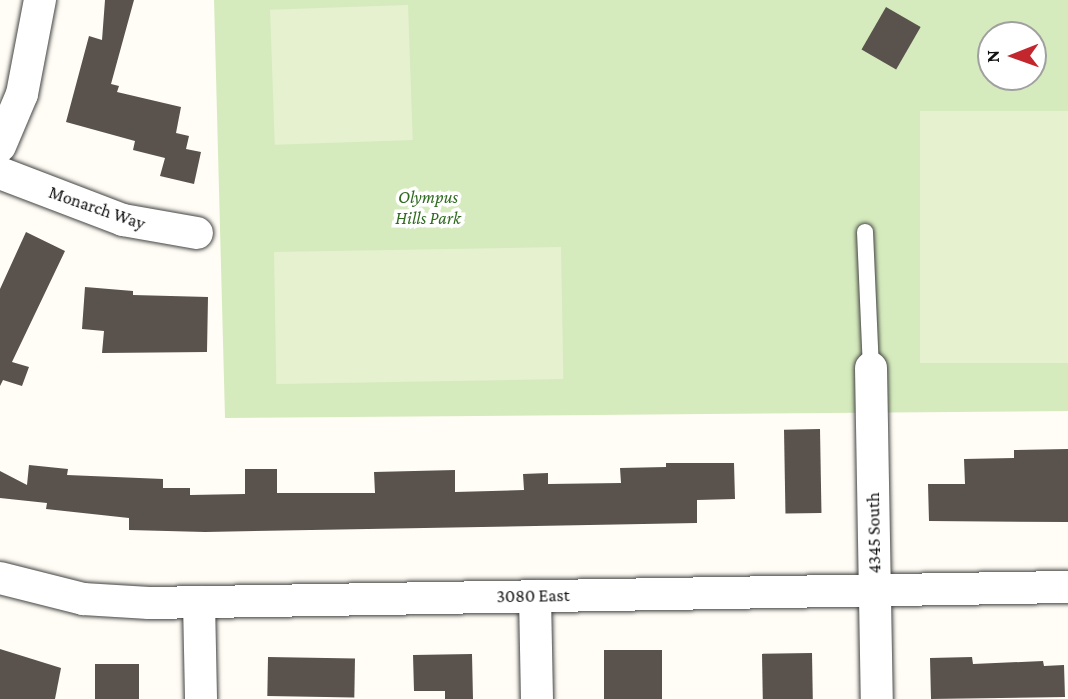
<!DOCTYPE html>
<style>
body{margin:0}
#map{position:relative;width:1068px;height:699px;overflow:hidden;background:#fffdf5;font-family:"Crimson Pro",serif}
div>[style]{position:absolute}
.green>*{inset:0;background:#d5ebbd}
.pitch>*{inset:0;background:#e6f2cf;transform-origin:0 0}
.building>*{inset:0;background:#5a524d;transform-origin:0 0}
.roads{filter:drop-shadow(0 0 2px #444) drop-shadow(0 0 2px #444)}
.lane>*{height:16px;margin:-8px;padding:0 8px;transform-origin:8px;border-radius:8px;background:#fff}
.street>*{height:32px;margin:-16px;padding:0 16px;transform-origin:16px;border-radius:16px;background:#fff}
span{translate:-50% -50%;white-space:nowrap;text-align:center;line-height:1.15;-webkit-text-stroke:7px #fff;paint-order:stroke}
.park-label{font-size:18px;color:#2f6b1f;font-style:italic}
.street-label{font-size:18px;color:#111}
.north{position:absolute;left:977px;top:21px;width:70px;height:70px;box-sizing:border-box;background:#fff;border:2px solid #a0a0a0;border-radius:50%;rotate:269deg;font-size:19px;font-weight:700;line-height:28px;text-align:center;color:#111}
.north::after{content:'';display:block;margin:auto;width:24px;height:32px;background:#c4262e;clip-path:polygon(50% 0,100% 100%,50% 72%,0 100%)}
</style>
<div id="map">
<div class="green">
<div style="clip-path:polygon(evenodd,214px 0,1068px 0,1068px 411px,225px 418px,214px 0,991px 35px,1033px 35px,1033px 77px,991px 77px,991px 35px)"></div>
</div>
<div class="pitch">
<div style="left:408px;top:5px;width:135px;height:138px;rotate:88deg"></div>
<div style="left:1068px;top:111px;width:252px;height:148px;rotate:90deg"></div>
<div style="left:561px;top:247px;width:132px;height:287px;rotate:89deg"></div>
</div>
<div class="building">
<div style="clip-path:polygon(105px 0,134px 0,111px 84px,119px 86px,117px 92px,181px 107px,176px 133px,189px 136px,186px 149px,201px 152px,194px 184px,160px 176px,165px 158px,133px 150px,135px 141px,66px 122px,89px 36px,102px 40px)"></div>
<div style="left:886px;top:7px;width:40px;height:49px;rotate:30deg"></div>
<div style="clip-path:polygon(26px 232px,65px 251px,12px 362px,29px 367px,22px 386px,3px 380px,0 386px,0 289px)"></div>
<div style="clip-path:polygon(85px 287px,133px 291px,133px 295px,208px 297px,207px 352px,102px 353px,104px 331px,82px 329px)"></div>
<div style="left:820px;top:429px;width:84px;height:36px;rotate:89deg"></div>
<div style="clip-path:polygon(1068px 449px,1068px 522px,929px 521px,928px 484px,965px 484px,964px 459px,1014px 458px,1014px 450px)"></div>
<div style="clip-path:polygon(666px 463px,734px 463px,735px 499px,697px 500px,697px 523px,205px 532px,129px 530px,129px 518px,46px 509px,47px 503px,0 498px,0 471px,27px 485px,29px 465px,68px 469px,67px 475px,163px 479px,163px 488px,190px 488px,190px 495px,245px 494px,245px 469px,277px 469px,277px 493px,375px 493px,374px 472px,455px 470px,455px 492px,524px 490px,523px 474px,548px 473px,548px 484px,621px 483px,620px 468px,666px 467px)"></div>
<div style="clip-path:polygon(0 649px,61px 668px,55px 699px,0 699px)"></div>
<div style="left:604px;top:650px;width:58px;height:49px"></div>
<div style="left:812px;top:653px;width:46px;height:50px;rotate:89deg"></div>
<div style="clip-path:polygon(472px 654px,473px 699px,445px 699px,445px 691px,414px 691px,413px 655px)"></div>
<div style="left:268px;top:657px;width:87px;height:39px;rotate:1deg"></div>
<div style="clip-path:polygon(972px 657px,973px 664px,1043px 661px,1044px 666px,1064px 665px,1065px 697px,931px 699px,930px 658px)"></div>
<div style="left:95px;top:664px;width:44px;height:35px"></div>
</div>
<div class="roads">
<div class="lane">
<div style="left:865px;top:232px;width:136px;rotate:87.5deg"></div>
</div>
<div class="street">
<div style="left:0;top:146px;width:56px;rotate:-67.1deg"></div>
<div style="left:22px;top:94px;width:96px;rotate:-79.2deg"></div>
<div style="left:0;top:173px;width:132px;rotate:20.9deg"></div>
<div style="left:123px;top:220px;width:75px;rotate:10deg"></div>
<div style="left:871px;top:368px;width:331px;rotate:89deg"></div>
<div style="left:0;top:578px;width:86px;rotate:14.2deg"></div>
<div style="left:83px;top:599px;width:66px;rotate:3.5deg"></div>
<div style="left:149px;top:603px;width:919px;rotate:-1deg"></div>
<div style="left:535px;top:596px;width:103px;rotate:88.9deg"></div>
<div style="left:199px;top:602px;width:97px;rotate:88.8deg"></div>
</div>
</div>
<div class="park-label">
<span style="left:428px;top:208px">Olympus<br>Hills Park</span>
</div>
<div class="street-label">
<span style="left:97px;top:208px;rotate:19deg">Monarch Way</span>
<span style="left:874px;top:533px;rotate:-91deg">4345 South</span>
<span style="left:533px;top:596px;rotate:-1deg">3080 East</span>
</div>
<div class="north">N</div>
</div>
